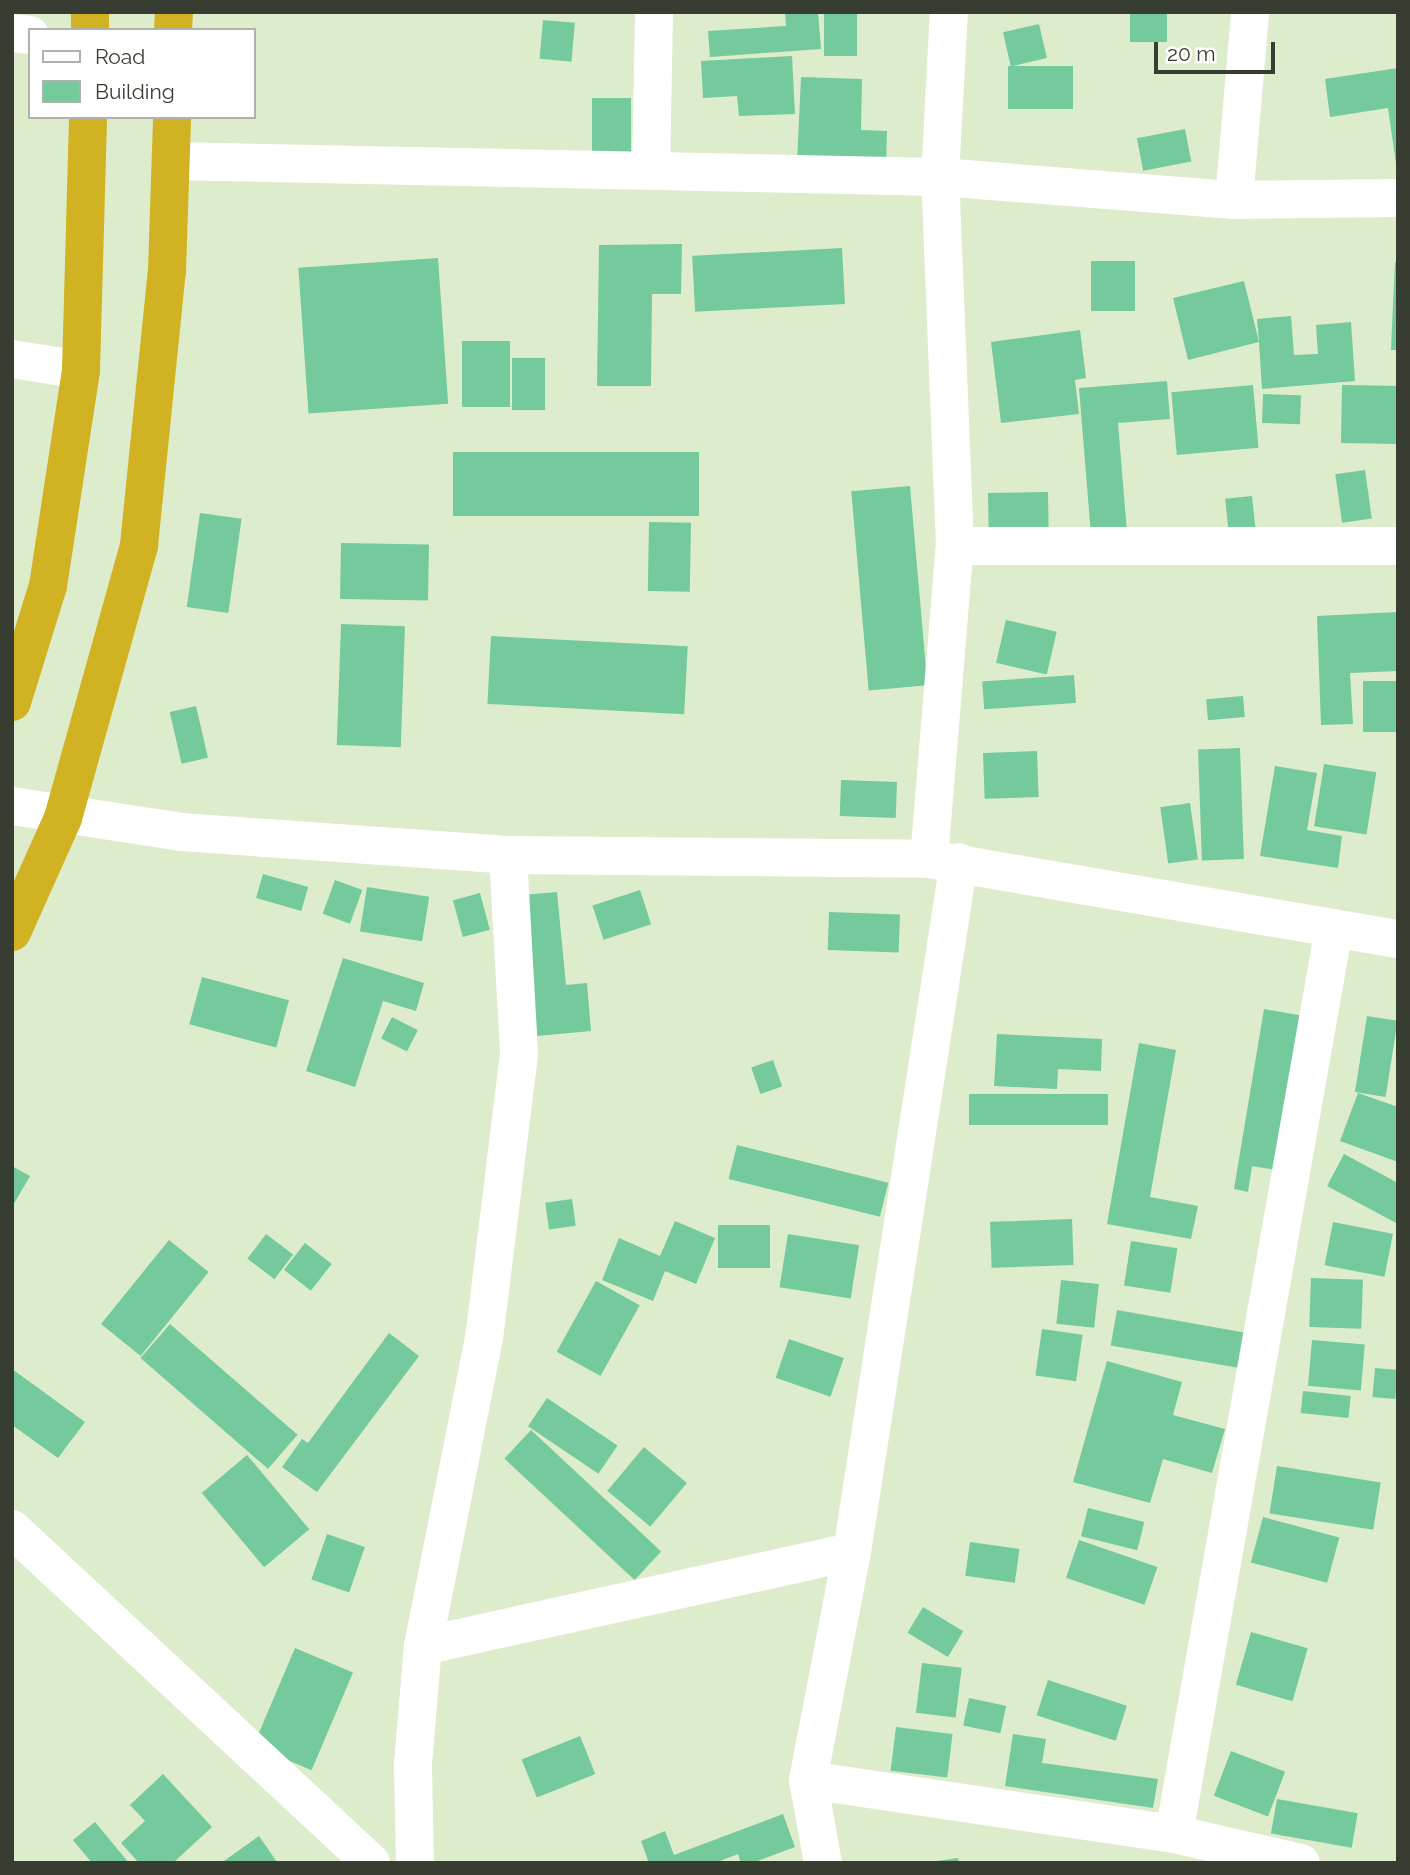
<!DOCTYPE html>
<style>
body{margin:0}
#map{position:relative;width:1410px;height:1875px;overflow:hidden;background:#ddeccb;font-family:Raleway,sans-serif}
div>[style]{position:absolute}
.building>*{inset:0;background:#74ca9c;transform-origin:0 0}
.minor>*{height:38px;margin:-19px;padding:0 19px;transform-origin:19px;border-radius:19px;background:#fff}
.highway>*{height:38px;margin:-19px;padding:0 19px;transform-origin:19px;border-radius:19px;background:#d0b222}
span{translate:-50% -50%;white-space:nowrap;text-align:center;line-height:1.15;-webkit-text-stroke:6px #fff;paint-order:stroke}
.frame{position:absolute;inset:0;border:14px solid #373d30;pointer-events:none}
.legend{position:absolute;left:28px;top:28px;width:228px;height:91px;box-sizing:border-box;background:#fff;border:2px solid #afb1ac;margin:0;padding:9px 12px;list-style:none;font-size:21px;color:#373d30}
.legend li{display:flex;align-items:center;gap:14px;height:35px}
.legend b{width:35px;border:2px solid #afb1ac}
.scale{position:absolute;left:1154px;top:42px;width:121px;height:32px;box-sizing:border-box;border:4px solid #373d30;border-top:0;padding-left:9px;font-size:21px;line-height:24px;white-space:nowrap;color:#373d30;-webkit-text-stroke:5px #fff;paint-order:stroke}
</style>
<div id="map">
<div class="building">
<div style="clip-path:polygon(785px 12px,818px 12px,821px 49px,710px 57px,708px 31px,786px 26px)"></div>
<div style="left:824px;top:12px;width:33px;height:44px"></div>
<div style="left:1130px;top:12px;width:37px;height:30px"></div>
<div style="left:543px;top:20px;width:32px;height:39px;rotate:5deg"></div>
<div style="left:1039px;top:24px;width:35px;height:37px;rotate:77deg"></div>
<div style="clip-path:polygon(792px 56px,795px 114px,739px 116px,737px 96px,703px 98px,701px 61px)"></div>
<div style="left:1073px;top:66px;width:43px;height:65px;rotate:90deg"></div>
<div style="clip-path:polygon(1398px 68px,1398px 164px,1396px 164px,1388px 108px,1330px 117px,1325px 79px)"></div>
<div style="clip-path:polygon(801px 77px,862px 79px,861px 130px,887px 131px,886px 165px,797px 162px)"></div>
<div style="left:631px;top:98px;width:62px;height:39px;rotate:90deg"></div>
<div style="left:1185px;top:129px;width:33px;height:49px;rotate:79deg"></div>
<div style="clip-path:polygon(682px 244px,681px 294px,652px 294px,651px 386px,597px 386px,599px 245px)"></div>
<div style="left:842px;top:248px;width:56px;height:150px;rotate:87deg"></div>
<div style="left:438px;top:258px;width:146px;height:140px;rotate:86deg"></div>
<div style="left:1091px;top:261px;width:44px;height:50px"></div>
<div style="clip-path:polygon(1395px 262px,1398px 262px,1398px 350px,1391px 350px)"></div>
<div style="clip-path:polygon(1244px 281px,1259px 342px,1257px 319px,1291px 316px,1294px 355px,1318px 354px,1316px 325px,1351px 322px,1355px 381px,1262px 389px,1259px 342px,1188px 360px,1173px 298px)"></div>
<div style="clip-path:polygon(1080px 330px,1086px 378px,1075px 380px,1079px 414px,1001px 423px,991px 342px)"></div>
<div style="left:462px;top:341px;width:48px;height:66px"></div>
<div style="left:512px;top:358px;width:33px;height:52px"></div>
<div style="clip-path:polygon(1167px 381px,1170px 419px,1118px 423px,1127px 532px,1091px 535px,1079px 388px)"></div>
<div style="left:1253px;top:385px;width:63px;height:82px;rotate:85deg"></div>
<div style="left:1342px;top:385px;width:56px;height:58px;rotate:1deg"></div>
<div style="left:1263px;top:394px;width:38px;height:29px;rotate:2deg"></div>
<div style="left:453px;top:452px;width:246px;height:64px"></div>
<div style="left:1365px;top:470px;width:49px;height:30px;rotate:82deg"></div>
<div style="left:910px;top:486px;width:200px;height:59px;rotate:85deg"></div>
<div style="left:1048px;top:492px;width:41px;height:60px;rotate:89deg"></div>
<div style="left:1252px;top:496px;width:41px;height:27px;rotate:84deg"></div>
<div style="left:200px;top:513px;width:42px;height:95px;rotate:8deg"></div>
<div style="left:649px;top:522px;width:42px;height:69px;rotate:1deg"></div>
<div style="left:341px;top:543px;width:88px;height:56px;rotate:1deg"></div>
<div style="clip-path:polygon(1398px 612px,1398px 671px,1350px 673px,1353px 724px,1321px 725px,1317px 616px)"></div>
<div style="left:1006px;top:620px;width:52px;height:44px;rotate:13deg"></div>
<div style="left:341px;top:624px;width:64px;height:121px;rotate:2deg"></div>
<div style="left:491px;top:636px;width:197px;height:68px;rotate:3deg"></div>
<div style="left:1074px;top:675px;width:28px;height:92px;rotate:86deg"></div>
<div style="left:1398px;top:681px;width:51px;height:35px;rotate:90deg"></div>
<div style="left:1243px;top:696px;width:21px;height:37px;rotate:85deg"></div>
<div style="left:196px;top:706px;width:53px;height:27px;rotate:77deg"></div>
<div style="left:1240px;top:748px;width:111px;height:42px;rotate:88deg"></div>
<div style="left:1037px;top:751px;width:46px;height:54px;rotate:88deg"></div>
<div style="left:1324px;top:764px;width:53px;height:63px;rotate:9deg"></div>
<div style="clip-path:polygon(1275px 766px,1317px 773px,1307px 830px,1342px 836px,1338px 868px,1260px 856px)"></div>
<div style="left:841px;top:780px;width:56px;height:36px;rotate:2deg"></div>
<div style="left:1190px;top:803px;width:57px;height:30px;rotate:82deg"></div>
<div style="left:263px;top:874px;width:47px;height:25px;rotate:16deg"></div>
<div style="left:335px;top:880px;width:29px;height:36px;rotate:20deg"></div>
<div style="left:367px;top:887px;width:63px;height:45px;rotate:9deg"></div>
<div style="left:640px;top:890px;width:36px;height:50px;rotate:72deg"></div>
<div style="clip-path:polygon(557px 892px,566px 985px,587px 983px,591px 1031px,537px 1036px,523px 895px)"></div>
<div style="left:480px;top:893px;width:38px;height:28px;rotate:75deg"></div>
<div style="left:829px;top:912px;width:71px;height:38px;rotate:2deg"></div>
<div style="clip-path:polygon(343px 958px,424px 983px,416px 1011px,383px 1001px,355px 1087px,306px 1071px)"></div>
<div style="left:202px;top:977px;width:90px;height:49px;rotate:15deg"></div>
<div style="clip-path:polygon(1264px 1009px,1309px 1017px,1283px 1171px,1252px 1166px,1248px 1192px,1234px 1189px)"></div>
<div style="left:1367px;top:1016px;width:31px;height:77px;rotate:9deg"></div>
<div style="left:392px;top:1017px;width:29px;height:24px;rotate:27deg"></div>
<div style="clip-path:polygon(997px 1034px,1102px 1039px,1101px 1071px,1058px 1069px,1057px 1089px,994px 1086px)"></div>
<div style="clip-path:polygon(1139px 1043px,1176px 1050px,1150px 1197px,1198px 1206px,1191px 1239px,1107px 1224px)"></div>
<div style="left:773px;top:1060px;width:28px;height:23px;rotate:71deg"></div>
<div style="clip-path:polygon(1358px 1093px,1398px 1107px,1398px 1162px,1340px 1141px)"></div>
<div style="left:969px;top:1094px;width:139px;height:31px"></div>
<div style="left:737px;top:1145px;width:156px;height:35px;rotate:14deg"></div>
<div style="clip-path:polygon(1344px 1154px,1398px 1183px,1398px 1224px,1327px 1186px)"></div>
<div style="clip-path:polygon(12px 1166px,30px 1176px,12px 1207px)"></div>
<div style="left:572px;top:1199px;width:27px;height:27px;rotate:82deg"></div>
<div style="left:1072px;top:1219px;width:46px;height:82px;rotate:88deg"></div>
<div style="clip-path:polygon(675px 1221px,715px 1238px,696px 1284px,665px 1271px,653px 1301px,602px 1280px,619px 1238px,660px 1256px)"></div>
<div style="left:1333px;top:1222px;width:61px;height:44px;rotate:11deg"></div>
<div style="left:718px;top:1225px;width:52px;height:43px"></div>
<div style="left:266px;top:1234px;width:34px;height:31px;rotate:37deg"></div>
<div style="left:788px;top:1234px;width:72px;height:54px;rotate:9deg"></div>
<div style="left:169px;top:1240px;width:51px;height:108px;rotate:39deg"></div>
<div style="left:1131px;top:1241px;width:47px;height:45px;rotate:9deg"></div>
<div style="left:305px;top:1243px;width:34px;height:34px;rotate:38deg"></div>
<div style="left:1311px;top:1278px;width:52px;height:49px;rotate:2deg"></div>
<div style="left:1061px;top:1280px;width:38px;height:44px;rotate:6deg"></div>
<div style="left:596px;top:1281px;width:50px;height:81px;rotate:29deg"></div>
<div style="left:1117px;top:1310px;width:132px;height:36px;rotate:10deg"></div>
<div style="left:170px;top:1324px;width:169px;height:45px;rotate:41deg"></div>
<div style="left:1042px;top:1329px;width:41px;height:47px;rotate:8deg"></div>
<div style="clip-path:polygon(389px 1333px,419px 1356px,317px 1492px,282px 1467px,302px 1439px,308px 1443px)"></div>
<div style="left:789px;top:1339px;width:58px;height:41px;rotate:19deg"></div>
<div style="left:1312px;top:1340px;width:53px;height:46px;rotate:5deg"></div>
<div style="clip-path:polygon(1107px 1361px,1182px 1382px,1173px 1415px,1225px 1429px,1212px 1473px,1163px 1459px,1150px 1503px,1073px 1482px)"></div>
<div style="left:1375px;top:1368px;width:23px;height:29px;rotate:5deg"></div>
<div style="clip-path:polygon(12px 1369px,85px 1422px,58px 1458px,12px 1425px)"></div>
<div style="left:1303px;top:1391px;width:48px;height:22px;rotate:6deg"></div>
<div style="left:547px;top:1398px;width:85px;height:34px;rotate:34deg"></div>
<div style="left:531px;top:1430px;width:178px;height:39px;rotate:43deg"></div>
<div style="left:644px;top:1447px;width:56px;height:57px;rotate:40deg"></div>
<div style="left:247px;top:1455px;width:97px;height:59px;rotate:50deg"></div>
<div style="left:1277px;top:1466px;width:105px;height:48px;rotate:9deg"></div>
<div style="left:1088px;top:1508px;width:58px;height:29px;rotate:14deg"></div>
<div style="left:1263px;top:1517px;width:79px;height:47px;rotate:15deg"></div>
<div style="left:327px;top:1534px;width:40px;height:48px;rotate:19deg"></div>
<div style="left:1079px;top:1540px;width:83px;height:40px;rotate:19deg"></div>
<div style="left:970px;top:1542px;width:50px;height:34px;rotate:8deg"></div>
<div style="left:923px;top:1607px;width:47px;height:30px;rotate:31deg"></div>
<div style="left:1251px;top:1632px;width:59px;height:55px;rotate:16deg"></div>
<div style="left:295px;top:1648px;width:63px;height:106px;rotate:23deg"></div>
<div style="left:922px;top:1663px;width:40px;height:50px;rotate:7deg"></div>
<div style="left:1048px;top:1680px;width:83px;height:37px;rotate:18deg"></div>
<div style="left:969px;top:1698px;width:38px;height:28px;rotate:12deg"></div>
<div style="left:896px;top:1727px;width:57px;height:44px;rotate:7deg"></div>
<div style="clip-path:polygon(1013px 1734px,1046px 1739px,1042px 1763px,1158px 1779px,1153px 1808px,1005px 1786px)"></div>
<div style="left:580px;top:1736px;width:41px;height:63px;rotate:68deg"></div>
<div style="left:1231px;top:1751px;width:58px;height:48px;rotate:21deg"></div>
<div style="clip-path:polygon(163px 1774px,212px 1827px,173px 1863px,139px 1863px,121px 1843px,145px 1821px,130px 1805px)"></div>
<div style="left:1277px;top:1799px;width:82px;height:35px;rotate:10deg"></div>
<div style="clip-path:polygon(783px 1814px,795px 1847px,752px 1863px,741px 1863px,738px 1854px,715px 1863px,649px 1863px,641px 1841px,665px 1831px,674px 1855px)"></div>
<div style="clip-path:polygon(95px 1822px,129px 1863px,92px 1863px,73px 1840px)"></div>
<div style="clip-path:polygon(259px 1836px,277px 1862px,221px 1863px)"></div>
<div style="clip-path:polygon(958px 1858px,959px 1863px,938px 1863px,937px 1861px)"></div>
</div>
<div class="minor">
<div style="left:12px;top:33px;width:18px;rotate:6deg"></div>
<div style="left:171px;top:161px;width:769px;rotate:1.19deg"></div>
<div style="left:940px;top:177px;width:295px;rotate:4.5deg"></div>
<div style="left:1234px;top:200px;width:164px;rotate:-0.7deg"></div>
<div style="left:651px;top:171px;width:159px;rotate:-88.9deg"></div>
<div style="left:1234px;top:200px;width:189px;rotate:-85.1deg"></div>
<div style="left:12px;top:359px;width:70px;rotate:9.1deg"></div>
<div style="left:955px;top:546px;width:443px"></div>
<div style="left:12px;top:806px;width:171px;rotate:8.7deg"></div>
<div style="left:181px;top:832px;width:328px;rotate:4deg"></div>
<div style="left:508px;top:855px;width:421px;rotate:0.5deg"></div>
<div style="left:929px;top:859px;width:476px;rotate:9.7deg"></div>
<div style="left:929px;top:859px;width:314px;rotate:-85.3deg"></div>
<div style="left:955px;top:546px;width:369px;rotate:-92.3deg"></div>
<div style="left:940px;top:177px;width:165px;rotate:-86.9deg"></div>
<div style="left:12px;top:1529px;width:490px;rotate:42.9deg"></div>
<div style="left:423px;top:1646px;width:439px;rotate:-12.4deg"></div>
<div style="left:808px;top:1780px;width:370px;rotate:8.4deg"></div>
<div style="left:1174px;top:1834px;width:130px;rotate:12.9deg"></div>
<div style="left:1174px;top:1834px;width:920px;rotate:-79.98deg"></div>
<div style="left:415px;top:1863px;width:99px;rotate:-91.2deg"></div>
<div style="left:413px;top:1764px;width:118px;rotate:-85.2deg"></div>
<div style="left:423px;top:1646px;width:313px;rotate:-78.8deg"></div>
<div style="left:484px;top:1339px;width:289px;rotate:-83deg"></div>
<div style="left:519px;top:1052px;width:197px;rotate:-93.2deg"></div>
<div style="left:823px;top:1863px;width:84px;rotate:-100.2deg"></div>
<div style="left:808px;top:1780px;width:232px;rotate:-79.1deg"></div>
<div style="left:852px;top:1552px;width:698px;rotate:-81.19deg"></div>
</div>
<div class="highway">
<div style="left:90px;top:30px;width:18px;rotate:-90deg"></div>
<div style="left:173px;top:30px;width:18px;rotate:-87deg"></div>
<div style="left:12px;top:702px;width:121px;rotate:-72.8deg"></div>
<div style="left:48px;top:586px;width:219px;rotate:-81.3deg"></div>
<div style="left:81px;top:370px;width:253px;rotate:-88.4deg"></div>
<div style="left:12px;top:932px;width:125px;rotate:-65.9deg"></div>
<div style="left:63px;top:818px;width:283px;rotate:-74.4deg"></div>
<div style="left:139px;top:545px;width:275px;rotate:-84.2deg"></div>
<div style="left:167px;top:271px;width:154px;rotate:-88.1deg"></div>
</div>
<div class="frame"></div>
<ul class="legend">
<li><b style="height:9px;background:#fff"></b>Road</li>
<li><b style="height:19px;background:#74ca9c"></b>Building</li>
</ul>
<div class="scale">20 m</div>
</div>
